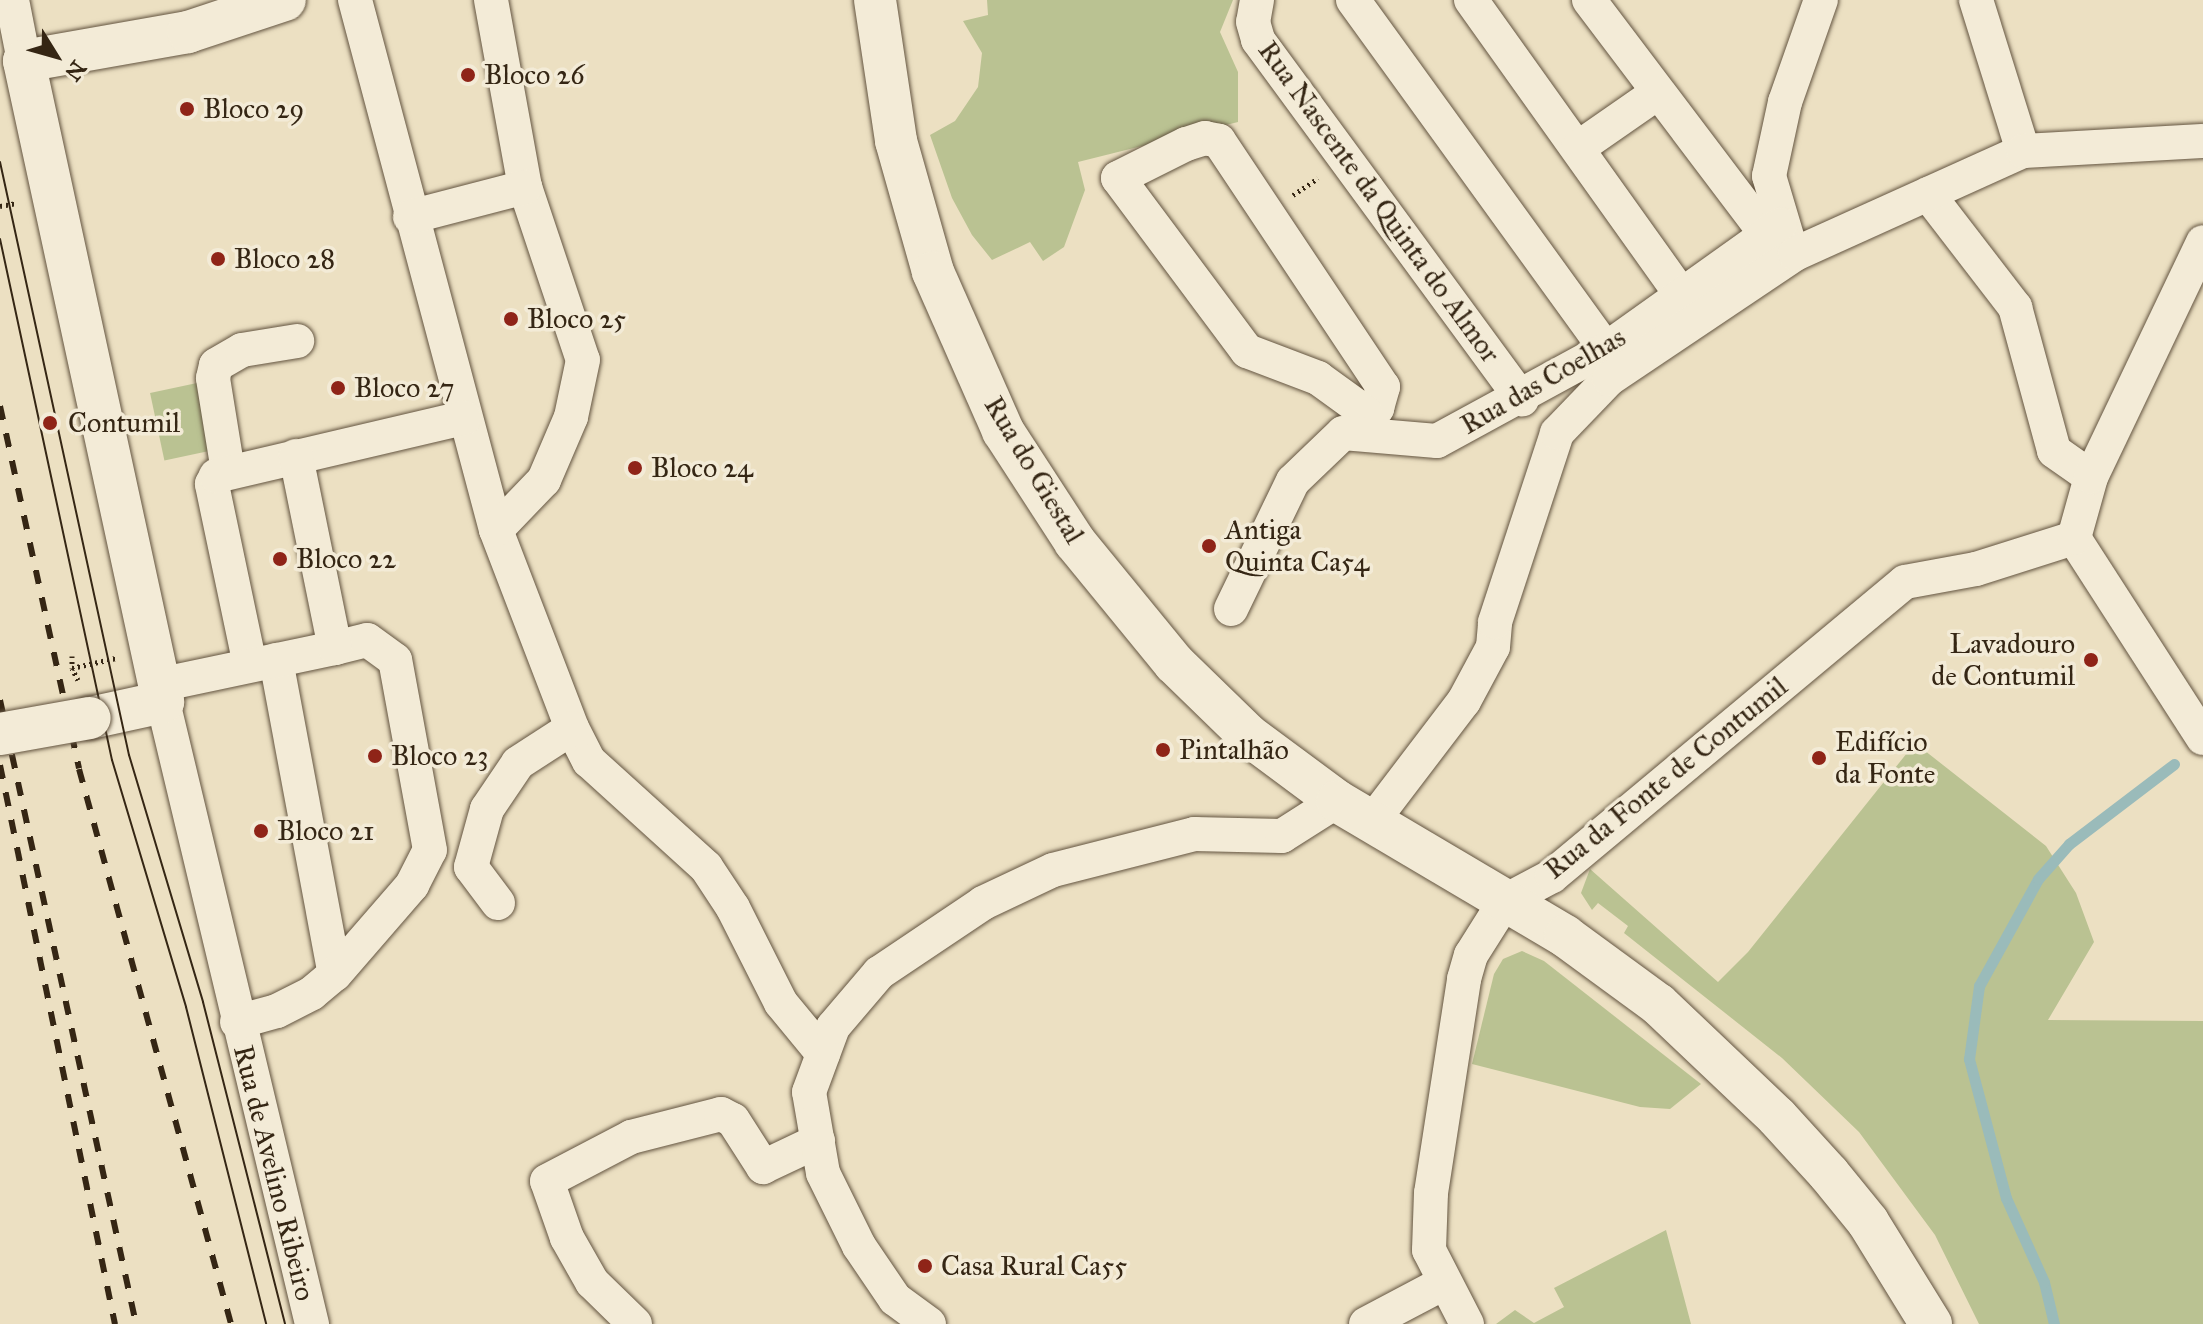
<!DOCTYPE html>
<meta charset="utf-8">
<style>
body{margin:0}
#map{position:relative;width:2203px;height:1324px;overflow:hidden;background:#ece0c2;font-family:"IM FELL Great Primer",serif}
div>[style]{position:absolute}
.green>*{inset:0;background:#bac292;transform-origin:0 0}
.stream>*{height:11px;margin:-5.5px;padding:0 5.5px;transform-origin:5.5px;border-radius:5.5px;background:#9abbba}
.path>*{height:5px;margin-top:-2.5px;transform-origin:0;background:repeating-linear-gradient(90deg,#352614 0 2px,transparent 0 6px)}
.roads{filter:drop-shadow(0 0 2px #635440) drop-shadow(0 0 2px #635440)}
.minor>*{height:34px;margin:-17px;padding:0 17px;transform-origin:17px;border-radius:17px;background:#f3ebd7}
.tertiary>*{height:42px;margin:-21px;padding:0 21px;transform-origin:21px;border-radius:21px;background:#f3ebd7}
.tram>*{height:2px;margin:-1px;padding:0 1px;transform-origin:1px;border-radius:1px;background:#352614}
.rail>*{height:6px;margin-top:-3px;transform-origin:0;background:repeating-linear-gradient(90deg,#352614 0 14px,transparent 0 28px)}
.bridges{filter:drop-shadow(0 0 2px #635440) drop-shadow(0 0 2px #635440)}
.tertiary-bridge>*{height:42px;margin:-21px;padding:0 21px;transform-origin:21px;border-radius:21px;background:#f3ebd7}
.dots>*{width:22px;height:22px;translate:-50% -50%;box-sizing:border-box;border:4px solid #f3ebd7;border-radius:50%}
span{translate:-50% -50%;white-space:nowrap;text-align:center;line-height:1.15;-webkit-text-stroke:7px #f3ebd7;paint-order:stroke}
.poi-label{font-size:28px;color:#352614}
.left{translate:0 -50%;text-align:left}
.right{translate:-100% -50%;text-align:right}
.street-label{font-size:28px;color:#352614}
.north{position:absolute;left:16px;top:16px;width:80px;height:80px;-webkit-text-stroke:6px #f3ebd7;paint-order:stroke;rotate:127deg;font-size:22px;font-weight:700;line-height:32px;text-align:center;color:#352614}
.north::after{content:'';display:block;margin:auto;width:28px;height:36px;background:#352614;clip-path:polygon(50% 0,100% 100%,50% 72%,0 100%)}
</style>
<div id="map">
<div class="green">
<div style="clip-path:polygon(987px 0,1233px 0,1220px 32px,1238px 72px,1238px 122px,1078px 162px,1085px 190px,1064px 247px,1043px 261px,1030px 242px,992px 260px,972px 235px,952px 198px,930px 135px,955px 121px,978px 87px,982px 53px,963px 21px,988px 15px)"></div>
<div style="left:197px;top:383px;width:69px;height:48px;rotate:78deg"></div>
<div style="clip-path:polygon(1915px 743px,2046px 846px,2076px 893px,2094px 942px,2048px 1020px,2203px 1021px,2203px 1324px,1979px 1324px,1935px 1235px,1859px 1132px,1782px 1058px,1624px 933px,1628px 926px,1598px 903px,1592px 910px,1581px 893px,1590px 869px,1718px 982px,1748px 952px)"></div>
<div style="clip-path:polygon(1522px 951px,1544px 961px,1701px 1084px,1670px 1109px,1640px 1107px,1472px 1064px,1494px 974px,1503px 959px)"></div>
<div style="clip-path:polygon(1666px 1230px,1691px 1324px,1496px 1324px,1515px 1310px,1534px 1323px,1564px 1307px,1554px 1288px)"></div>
</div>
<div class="stream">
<div style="left:2054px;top:1324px;width:43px;rotate:-103.4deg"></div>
<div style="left:2044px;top:1282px;width:92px;rotate:-114.3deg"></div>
<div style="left:2006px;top:1198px;width:144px;rotate:-104.9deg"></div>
<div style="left:1969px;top:1059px;width:74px;rotate:-82.2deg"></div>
<div style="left:1979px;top:986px;width:122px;rotate:-61.1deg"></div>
<div style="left:2038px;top:879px;width:47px;rotate:-48.5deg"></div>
<div style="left:2069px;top:844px;width:132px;rotate:-37.3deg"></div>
</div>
<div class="path">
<div style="left:1293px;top:195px;width:30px;rotate:-34deg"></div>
<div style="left:0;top:206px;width:17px;rotate:-10deg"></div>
<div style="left:72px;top:656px;width:12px;rotate:90deg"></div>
<div style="left:78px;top:680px;width:13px;rotate:-117deg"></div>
<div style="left:72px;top:668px;width:45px;rotate:-12.8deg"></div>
</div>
<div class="roads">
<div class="minor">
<div style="left:12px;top:0;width:62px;rotate:78.9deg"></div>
<div style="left:355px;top:0;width:548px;rotate:75.1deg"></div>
<div style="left:496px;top:530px;width:212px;rotate:69deg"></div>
<div style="left:572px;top:728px;width:37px;rotate:63deg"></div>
<div style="left:589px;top:761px;width:158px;rotate:42.2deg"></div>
<div style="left:706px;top:867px;width:49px;rotate:56.6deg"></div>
<div style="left:733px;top:908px;width:106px;rotate:63.2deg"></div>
<div style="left:781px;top:1003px;width:66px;rotate:50.5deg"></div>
<div style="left:491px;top:0;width:190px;rotate:79.7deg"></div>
<div style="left:525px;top:187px;width:182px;rotate:71.5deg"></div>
<div style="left:583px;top:360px;width:58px;rotate:101.9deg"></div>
<div style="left:571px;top:417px;width:69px;rotate:113.2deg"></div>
<div style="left:544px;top:480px;width:69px;rotate:133.8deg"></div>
<div style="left:1257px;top:0;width:22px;rotate:100deg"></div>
<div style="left:1253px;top:22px;width:19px;rotate:74deg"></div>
<div style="left:1258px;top:40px;width:446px;rotate:53.7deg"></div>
<div style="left:1353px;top:0;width:431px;rotate:54.1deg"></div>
<div style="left:1471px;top:0;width:361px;rotate:54.5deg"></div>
<div style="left:1589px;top:0;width:295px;rotate:52.9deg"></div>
<div style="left:1976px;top:0;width:158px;rotate:72.7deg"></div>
<div style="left:1578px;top:148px;width:96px;rotate:-34.8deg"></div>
<div style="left:1928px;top:194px;width:143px;rotate:52.4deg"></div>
<div style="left:2015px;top:307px;width:149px;rotate:74.8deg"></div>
<div style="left:2054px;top:451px;width:45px;rotate:35.1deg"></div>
<div style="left:410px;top:217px;width:119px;rotate:-14.6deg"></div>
<div style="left:1789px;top:243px;width:70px;rotate:-106.6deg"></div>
<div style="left:1769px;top:176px;width:76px;rotate:-77.8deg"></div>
<div style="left:1785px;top:102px;width:108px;rotate:-70.6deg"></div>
<div style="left:1365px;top:412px;width:13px;rotate:-18deg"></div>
<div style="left:1377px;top:408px;width:22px;rotate:-74deg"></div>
<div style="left:1383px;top:387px;width:296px;rotate:-123.7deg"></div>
<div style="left:1219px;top:141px;width:14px;rotate:-168deg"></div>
<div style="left:1205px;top:138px;width:20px;rotate:162deg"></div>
<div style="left:1186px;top:144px;width:76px;rotate:153.4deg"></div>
<div style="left:1118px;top:178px;width:216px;rotate:53.3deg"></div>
<div style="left:1247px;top:351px;width:76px;rotate:20.8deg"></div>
<div style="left:1318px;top:378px;width:58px;rotate:35.9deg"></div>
<div style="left:1365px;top:412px;width:21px;rotate:85deg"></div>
<div style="left:228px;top:471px;width:94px;rotate:-99.2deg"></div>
<div style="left:213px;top:378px;width:13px;rotate:-77deg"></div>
<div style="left:216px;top:365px;width:30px;rotate:-30deg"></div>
<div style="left:242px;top:350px;width:56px;rotate:-9.3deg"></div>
<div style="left:2074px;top:538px;width:238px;rotate:57.2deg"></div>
<div style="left:1231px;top:609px;width:142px;rotate:-64.2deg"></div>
<div style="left:1293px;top:481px;width:69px;rotate:-43.8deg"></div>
<div style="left:1343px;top:433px;width:94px;rotate:4.9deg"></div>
<div style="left:1437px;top:441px;width:192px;rotate:-28.6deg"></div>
<div style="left:1606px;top:349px;width:214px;rotate:-35.5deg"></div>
<div style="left:276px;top:660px;width:319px;rotate:79.4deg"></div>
<div style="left:250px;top:665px;width:185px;rotate:-101.9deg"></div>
<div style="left:212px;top:484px;width:9px;rotate:-63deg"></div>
<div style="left:216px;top:476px;width:255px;rotate:-13.2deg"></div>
<div style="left:159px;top:685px;width:180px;rotate:-11.9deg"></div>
<div style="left:163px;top:702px;width:640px;rotate:76.53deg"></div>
<div style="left:1371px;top:823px;width:153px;rotate:-52.7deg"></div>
<div style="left:1464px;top:701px;width:61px;rotate:-61.8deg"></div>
<div style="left:1493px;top:647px;width:25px;rotate:-85deg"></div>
<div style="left:1495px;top:622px;width:199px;rotate:-71.8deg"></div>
<div style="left:1557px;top:433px;width:75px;rotate:-46.1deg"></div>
<div style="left:1609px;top:379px;width:224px;rotate:-33.9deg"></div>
<div style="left:1795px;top:254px;width:250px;rotate:-24.3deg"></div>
<div style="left:2023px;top:151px;width:180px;rotate:-3.2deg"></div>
<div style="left:498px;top:903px;width:45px;rotate:-126.9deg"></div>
<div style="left:471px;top:867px;width:60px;rotate:-74.6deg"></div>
<div style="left:487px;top:809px;width:55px;rotate:-56deg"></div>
<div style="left:518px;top:763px;width:64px;rotate:-32.9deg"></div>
<div style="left:237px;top:1022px;width:41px;rotate:-15.4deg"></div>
<div style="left:277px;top:1011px;width:39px;rotate:-27deg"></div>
<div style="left:312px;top:993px;width:30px;rotate:-40deg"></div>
<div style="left:335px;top:974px;width:118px;rotate:-49.1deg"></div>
<div style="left:412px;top:885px;width:39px;rotate:-63deg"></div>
<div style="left:430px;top:850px;width:193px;rotate:-100.4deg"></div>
<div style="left:395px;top:660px;width:34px;rotate:-144deg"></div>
<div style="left:367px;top:640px;width:33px;rotate:166deg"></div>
<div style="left:335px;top:648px;width:196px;rotate:-101.5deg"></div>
<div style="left:635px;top:1324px;width:60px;rotate:-135.7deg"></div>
<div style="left:592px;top:1282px;width:51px;rotate:-119.6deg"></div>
<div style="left:567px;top:1238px;width:60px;rotate:-109.3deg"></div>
<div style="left:547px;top:1181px;width:95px;rotate:-27.6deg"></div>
<div style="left:631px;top:1137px;width:93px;rotate:-14.3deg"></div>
<div style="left:721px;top:1114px;width:13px;rotate:27deg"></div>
<div style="left:733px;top:1120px;width:56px;rotate:57.4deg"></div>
<div style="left:763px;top:1167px;width:61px;rotate:-25.3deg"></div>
<div style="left:929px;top:1324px;width:42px;rotate:-143.7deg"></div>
<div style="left:895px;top:1299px;width:64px;rotate:-124.2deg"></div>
<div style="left:859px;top:1246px;width:81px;rotate:-116.3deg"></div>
<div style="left:823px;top:1173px;width:82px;rotate:-99.8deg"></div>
<div style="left:809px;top:1092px;width:69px;rotate:-69.7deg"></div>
<div style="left:833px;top:1027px;width:71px;rotate:-49.6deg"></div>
<div style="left:879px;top:973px;width:125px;rotate:-33.9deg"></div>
<div style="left:983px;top:903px;width:77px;rotate:-25.2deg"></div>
<div style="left:1053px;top:870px;width:146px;rotate:-14.3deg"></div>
<div style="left:1194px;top:834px;width:88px;rotate:1.3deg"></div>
<div style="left:1282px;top:836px;width:65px;rotate:-32.5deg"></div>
<div style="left:1366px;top:1324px;width:86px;rotate:-27.8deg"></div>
<div style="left:1467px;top:1324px;width:83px;rotate:-117.2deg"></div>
<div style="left:1429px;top:1250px;width:57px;rotate:-88deg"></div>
<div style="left:1431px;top:1193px;width:217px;rotate:-81.2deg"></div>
<div style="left:1464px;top:979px;width:25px;rotate:-74deg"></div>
<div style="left:1471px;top:955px;width:64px;rotate:-57.8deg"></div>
<div style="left:1505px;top:901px;width:53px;rotate:-28deg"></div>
<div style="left:1552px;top:876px;width:459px;rotate:-39.8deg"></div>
<div style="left:1905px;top:582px;width:72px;rotate:-10.4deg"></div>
<div style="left:1976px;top:569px;width:103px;rotate:-17.6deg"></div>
<div style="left:2074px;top:538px;width:63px;rotate:-74.4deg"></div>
<div style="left:2091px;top:477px;width:260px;rotate:-64.5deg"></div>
</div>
<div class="tertiary">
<div style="left:875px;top:0;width:143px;rotate:81.5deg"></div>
<div style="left:896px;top:141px;width:136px;rotate:74.2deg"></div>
<div style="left:933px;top:272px;width:174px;rotate:66.2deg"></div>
<div style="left:1003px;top:431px;width:132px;rotate:57deg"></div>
<div style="left:1075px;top:542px;width:156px;rotate:50.7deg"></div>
<div style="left:1174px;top:663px;width:103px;rotate:44.2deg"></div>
<div style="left:1248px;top:735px;width:111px;rotate:36.6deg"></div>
<div style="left:1337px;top:801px;width:265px;rotate:30.6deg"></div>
<div style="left:1565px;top:936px;width:115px;rotate:36.2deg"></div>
<div style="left:1658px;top:1004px;width:164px;rotate:43.5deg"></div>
<div style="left:1777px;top:1117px;width:77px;rotate:47.6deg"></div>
<div style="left:1829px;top:1174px;width:62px;rotate:50.9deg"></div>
<div style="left:1868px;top:1222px;width:120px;rotate:58.3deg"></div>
<div style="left:90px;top:718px;width:75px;rotate:-12.4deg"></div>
<div style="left:163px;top:702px;width:656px;rotate:-102.24deg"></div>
<div style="left:24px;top:61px;width:167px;rotate:-10deg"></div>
<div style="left:188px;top:32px;width:102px;rotate:-18.3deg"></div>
</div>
</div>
<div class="tram">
<div style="left:0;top:162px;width:607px;rotate:77.73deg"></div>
<div style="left:129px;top:755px;width:258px;rotate:73.3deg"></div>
<div style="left:203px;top:1002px;width:332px;rotate:75.7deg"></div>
<div style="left:0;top:239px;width:533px;rotate:77.87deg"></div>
<div style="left:112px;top:760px;width:258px;rotate:73.3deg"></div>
<div style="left:186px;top:1007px;width:327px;rotate:75.8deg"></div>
</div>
<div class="rail">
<div style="left:0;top:406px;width:371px;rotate:77.7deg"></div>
<div style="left:79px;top:769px;width:575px;rotate:74.68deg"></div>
<div style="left:0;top:700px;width:639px;rotate:77.7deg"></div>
<div style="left:0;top:765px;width:571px;rotate:78.38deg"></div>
</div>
<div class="bridges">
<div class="tertiary-bridge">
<div style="left:0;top:734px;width:91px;rotate:-10.1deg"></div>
</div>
</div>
<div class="dots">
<div style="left:468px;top:75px;background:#8f2418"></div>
<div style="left:187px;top:109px;background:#8f2418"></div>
<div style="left:218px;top:259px;background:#8f2418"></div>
<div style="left:511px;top:319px;background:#8f2418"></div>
<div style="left:338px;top:388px;background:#8f2418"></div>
<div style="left:50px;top:423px;background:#8f2418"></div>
<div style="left:635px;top:468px;background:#8f2418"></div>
<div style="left:1209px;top:546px;background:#8f2418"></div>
<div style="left:280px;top:559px;background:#8f2418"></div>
<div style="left:2091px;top:660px;background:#8f2418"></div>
<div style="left:1163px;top:750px;background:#8f2418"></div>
<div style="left:375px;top:756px;background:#8f2418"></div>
<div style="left:1819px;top:758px;background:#8f2418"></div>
<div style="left:261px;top:831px;background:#8f2418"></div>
<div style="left:925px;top:1266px;background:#8f2418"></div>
</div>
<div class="poi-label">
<span class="left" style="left:484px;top:75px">Bloco 26</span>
<span class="left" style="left:203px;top:109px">Bloco 29</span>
<span class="left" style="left:234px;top:259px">Bloco 28</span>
<span class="left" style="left:527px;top:319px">Bloco 25</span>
<span class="left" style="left:354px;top:388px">Bloco 27</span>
<span class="left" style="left:68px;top:423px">Contumil</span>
<span class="left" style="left:651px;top:468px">Bloco 24</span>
<span class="left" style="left:1225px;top:546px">Antiga<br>Quinta Ca54</span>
<span class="left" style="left:296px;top:559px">Bloco 22</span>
<span class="right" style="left:2075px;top:660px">Lavadouro<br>de Contumil</span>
<span class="left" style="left:1835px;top:758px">Edifício<br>da Fonte</span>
<span class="left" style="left:1179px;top:750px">Pintalhão</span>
<span class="left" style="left:391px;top:756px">Bloco 23</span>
<span class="left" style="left:277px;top:831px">Bloco 21</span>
<span class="left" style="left:941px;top:1266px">Casa Rural Ca55</span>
</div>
<div class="street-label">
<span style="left:1379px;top:202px;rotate:54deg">Rua Nascente da Quinta do Almor</span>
<span style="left:1543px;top:381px;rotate:-30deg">Rua das Coelhas</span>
<span style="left:1034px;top:470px;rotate:59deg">Rua do Giestal</span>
<span style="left:1666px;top:778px;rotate:-39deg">Rua da Fonte de Contumil</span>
<span style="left:274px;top:1173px;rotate:76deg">Rua de Avelino Ribeiro</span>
</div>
<div class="north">N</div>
</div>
